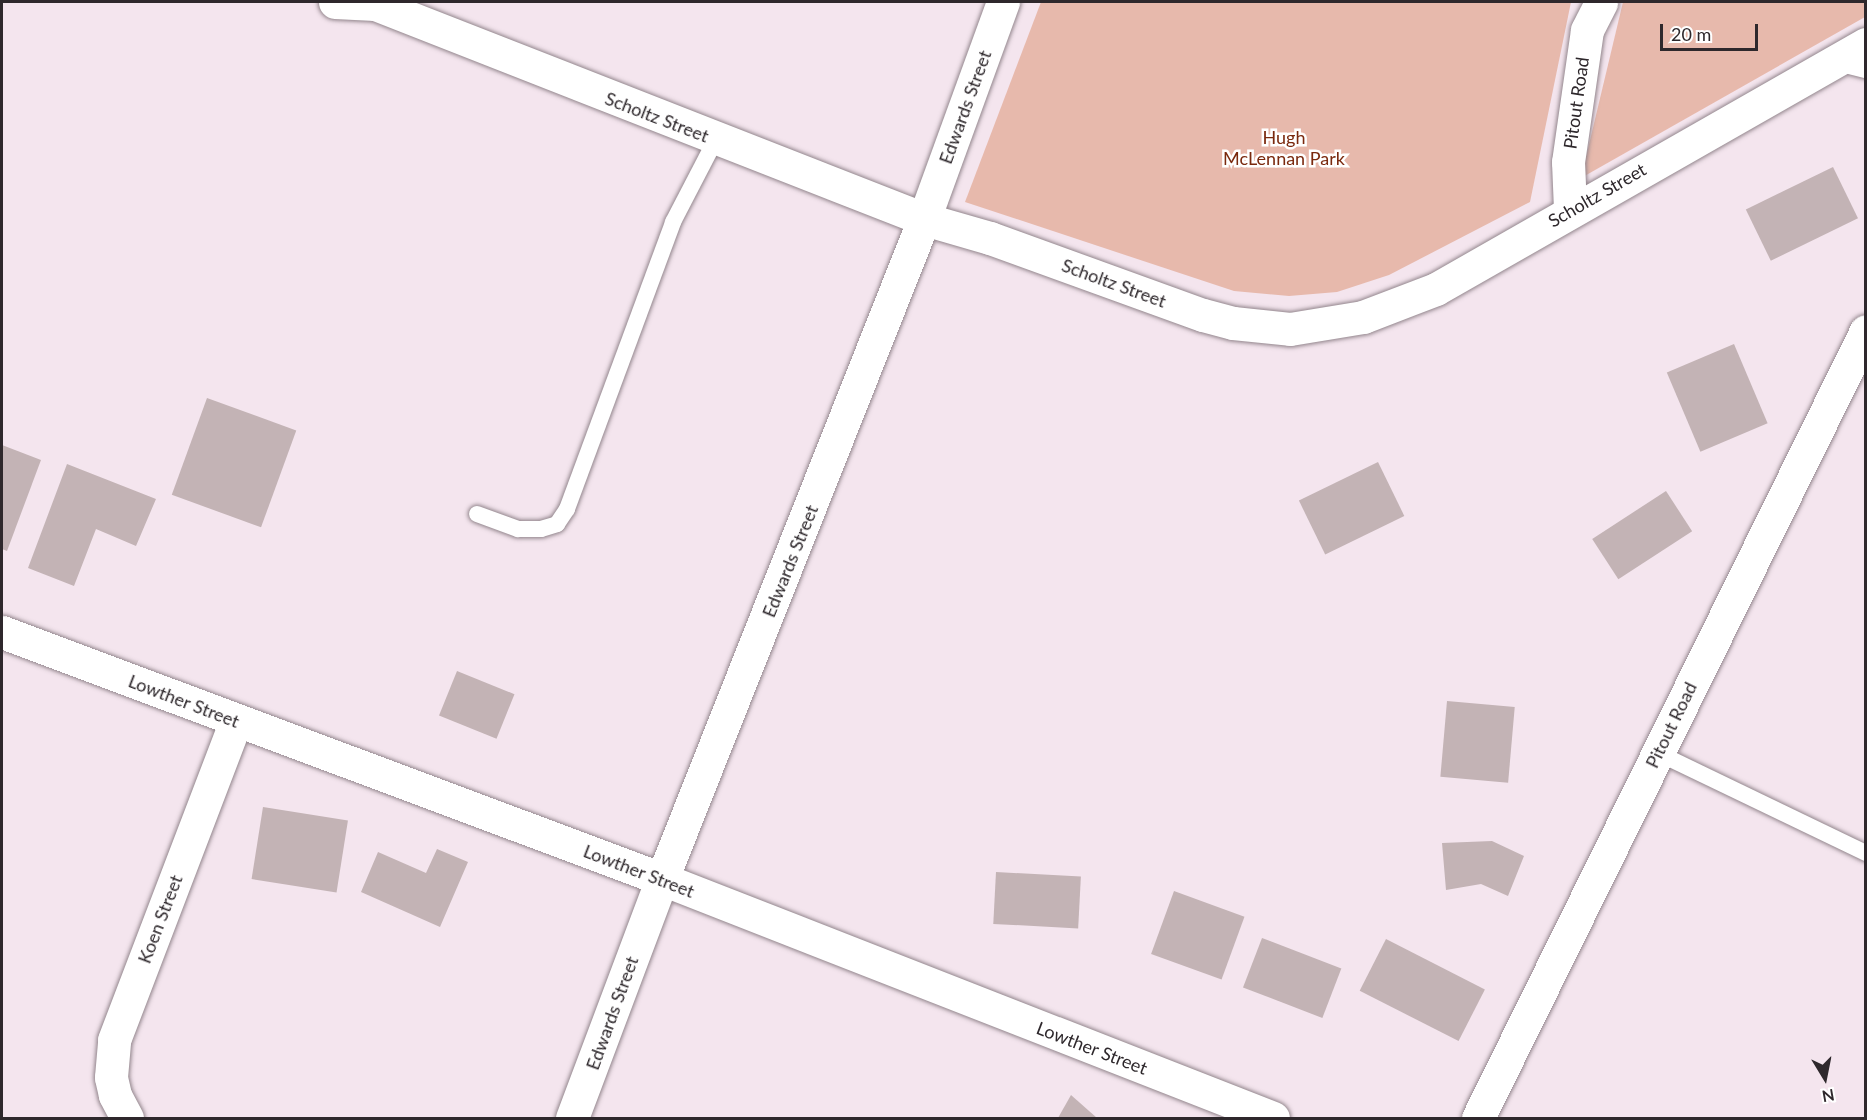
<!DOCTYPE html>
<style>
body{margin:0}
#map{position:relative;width:1867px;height:1120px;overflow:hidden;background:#f4e5ee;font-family:Lato,sans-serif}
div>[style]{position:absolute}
.green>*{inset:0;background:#e7b9ac}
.building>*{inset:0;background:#c3b3b5;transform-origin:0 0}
.roads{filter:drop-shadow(0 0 2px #93868d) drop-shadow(0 0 2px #93868d)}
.lane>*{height:16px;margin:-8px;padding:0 8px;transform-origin:8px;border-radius:8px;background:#fff}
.street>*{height:33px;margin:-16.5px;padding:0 16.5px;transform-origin:16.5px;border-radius:16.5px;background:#fff}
span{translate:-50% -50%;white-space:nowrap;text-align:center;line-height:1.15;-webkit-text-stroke:5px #fff;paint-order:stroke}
.street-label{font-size:18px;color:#2e282c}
.park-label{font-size:18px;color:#7a290e}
.frame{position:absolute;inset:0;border:3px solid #2e282c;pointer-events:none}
.north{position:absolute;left:1795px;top:1048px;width:60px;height:60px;-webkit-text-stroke:4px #fff;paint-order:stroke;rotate:170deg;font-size:16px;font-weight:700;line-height:24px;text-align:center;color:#2e282c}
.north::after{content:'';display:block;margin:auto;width:21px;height:27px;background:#2e282c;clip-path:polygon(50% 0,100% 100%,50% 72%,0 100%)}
.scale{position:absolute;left:1660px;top:24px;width:98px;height:27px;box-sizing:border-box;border:3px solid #2e282c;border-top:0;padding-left:8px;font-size:18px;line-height:21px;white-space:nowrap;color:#2e282c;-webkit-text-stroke:4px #fff;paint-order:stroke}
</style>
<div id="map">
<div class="green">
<div style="clip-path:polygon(1041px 2px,1571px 2px,1530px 202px,1389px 275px,1337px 292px,1289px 296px,1234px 291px,965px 202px)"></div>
<div style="clip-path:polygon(1623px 2px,1865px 2px,1865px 17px,1581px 178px)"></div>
</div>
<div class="building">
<div style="left:1833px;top:167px;width:57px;height:97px;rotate:64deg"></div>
<div style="left:1734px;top:344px;width:86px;height:73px;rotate:67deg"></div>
<div style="left:207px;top:398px;width:95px;height:103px;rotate:20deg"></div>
<div style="clip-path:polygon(2px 445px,41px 460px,7px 551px,2px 549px)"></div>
<div style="left:1378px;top:462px;width:60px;height:88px;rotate:64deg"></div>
<div style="clip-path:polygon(67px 464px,156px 499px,136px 546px,96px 529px,74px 586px,28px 568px)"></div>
<div style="left:1666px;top:491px;width:48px;height:88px;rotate:57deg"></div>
<div style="left:457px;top:671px;width:62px;height:48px;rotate:22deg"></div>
<div style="left:1447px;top:701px;width:68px;height:76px;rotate:5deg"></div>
<div style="left:263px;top:807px;width:86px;height:73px;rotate:9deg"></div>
<div style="clip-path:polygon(1492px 841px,1524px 856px,1508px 896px,1481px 884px,1446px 890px,1442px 843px)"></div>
<div style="clip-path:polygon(437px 849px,468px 862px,440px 927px,361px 892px,378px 852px,426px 873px)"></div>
<div style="left:996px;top:872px;width:85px;height:52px;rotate:3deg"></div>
<div style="left:1174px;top:891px;width:75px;height:67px;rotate:20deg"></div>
<div style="left:1262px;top:938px;width:85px;height:53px;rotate:21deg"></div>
<div style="left:1386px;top:939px;width:111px;height:58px;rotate:27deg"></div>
<div style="clip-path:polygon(1071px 1095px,1097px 1118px,1058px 1118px)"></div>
</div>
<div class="roads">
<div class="lane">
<div style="left:1837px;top:63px;width:30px;rotate:14deg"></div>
<div style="left:477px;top:514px;width:44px;rotate:20.1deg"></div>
<div style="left:518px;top:529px;width:23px"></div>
<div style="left:541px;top:529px;width:17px;rotate:-17deg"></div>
<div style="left:557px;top:524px;width:18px;rotate:-56deg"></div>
<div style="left:567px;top:509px;width:306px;rotate:-69.7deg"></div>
<div style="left:673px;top:222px;width:93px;rotate:-62.6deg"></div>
<div style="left:1658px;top:753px;width:231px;rotate:25.7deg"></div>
</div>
<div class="street">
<div style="left:335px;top:2px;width:40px;rotate:2.9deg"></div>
<div style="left:375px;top:4px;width:590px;rotate:21.39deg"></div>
<div style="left:924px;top:219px;width:69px;rotate:16.1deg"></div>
<div style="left:990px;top:238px;width:226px;rotate:19.9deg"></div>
<div style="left:1203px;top:315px;width:31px;rotate:15deg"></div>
<div style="left:1233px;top:323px;width:57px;rotate:6deg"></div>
<div style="left:1290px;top:329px;width:74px;rotate:-9.3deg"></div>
<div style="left:1363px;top:317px;width:78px;rotate:-21deg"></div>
<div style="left:1436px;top:289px;width:495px;rotate:-29.7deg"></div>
<div style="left:1570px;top:209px;width:47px;rotate:-92.4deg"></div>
<div style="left:1568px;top:162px;width:133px;rotate:-81.8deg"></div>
<div style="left:1587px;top:30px;width:31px;rotate:-63deg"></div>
<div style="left:2px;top:632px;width:705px;rotate:20.52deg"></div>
<div style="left:662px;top:879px;width:656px;rotate:21.36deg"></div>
<div style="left:127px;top:1118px;width:26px;rotate:-118deg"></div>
<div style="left:115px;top:1095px;width:18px;rotate:-103deg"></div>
<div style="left:111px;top:1077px;width:37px;rotate:-85deg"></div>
<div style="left:114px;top:1040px;width:342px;rotate:-69.1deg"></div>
<div style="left:572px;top:1118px;width:255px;rotate:-69.4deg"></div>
<div style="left:662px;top:879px;width:710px;rotate:-68.35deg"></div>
<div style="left:924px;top:219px;width:231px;rotate:-70deg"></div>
<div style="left:1478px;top:1118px;width:877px;rotate:-63.76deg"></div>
</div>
</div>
<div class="street-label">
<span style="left:1576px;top:103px;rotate:-82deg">Pitout Road</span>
<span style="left:965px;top:107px;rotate:-70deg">Edwards Street</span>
<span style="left:657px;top:117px;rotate:21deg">Scholtz Street</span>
<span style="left:1597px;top:195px;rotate:-30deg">Scholtz Street</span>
<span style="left:1114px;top:283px;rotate:20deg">Scholtz Street</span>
<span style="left:790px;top:561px;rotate:-68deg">Edwards Street</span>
<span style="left:184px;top:701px;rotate:21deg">Lowther Street</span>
<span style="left:1671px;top:725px;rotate:-64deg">Pitout Road</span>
<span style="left:639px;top:871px;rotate:21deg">Lowther Street</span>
<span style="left:160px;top:919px;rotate:-69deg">Koen Street</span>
<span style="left:612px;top:1013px;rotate:-70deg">Edwards Street</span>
<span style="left:1092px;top:1048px;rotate:21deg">Lowther Street</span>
</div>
<div class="park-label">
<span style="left:1284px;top:148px">Hugh<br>McLennan Park</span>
</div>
<div class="frame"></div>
<div class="north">N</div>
<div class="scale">20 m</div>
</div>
